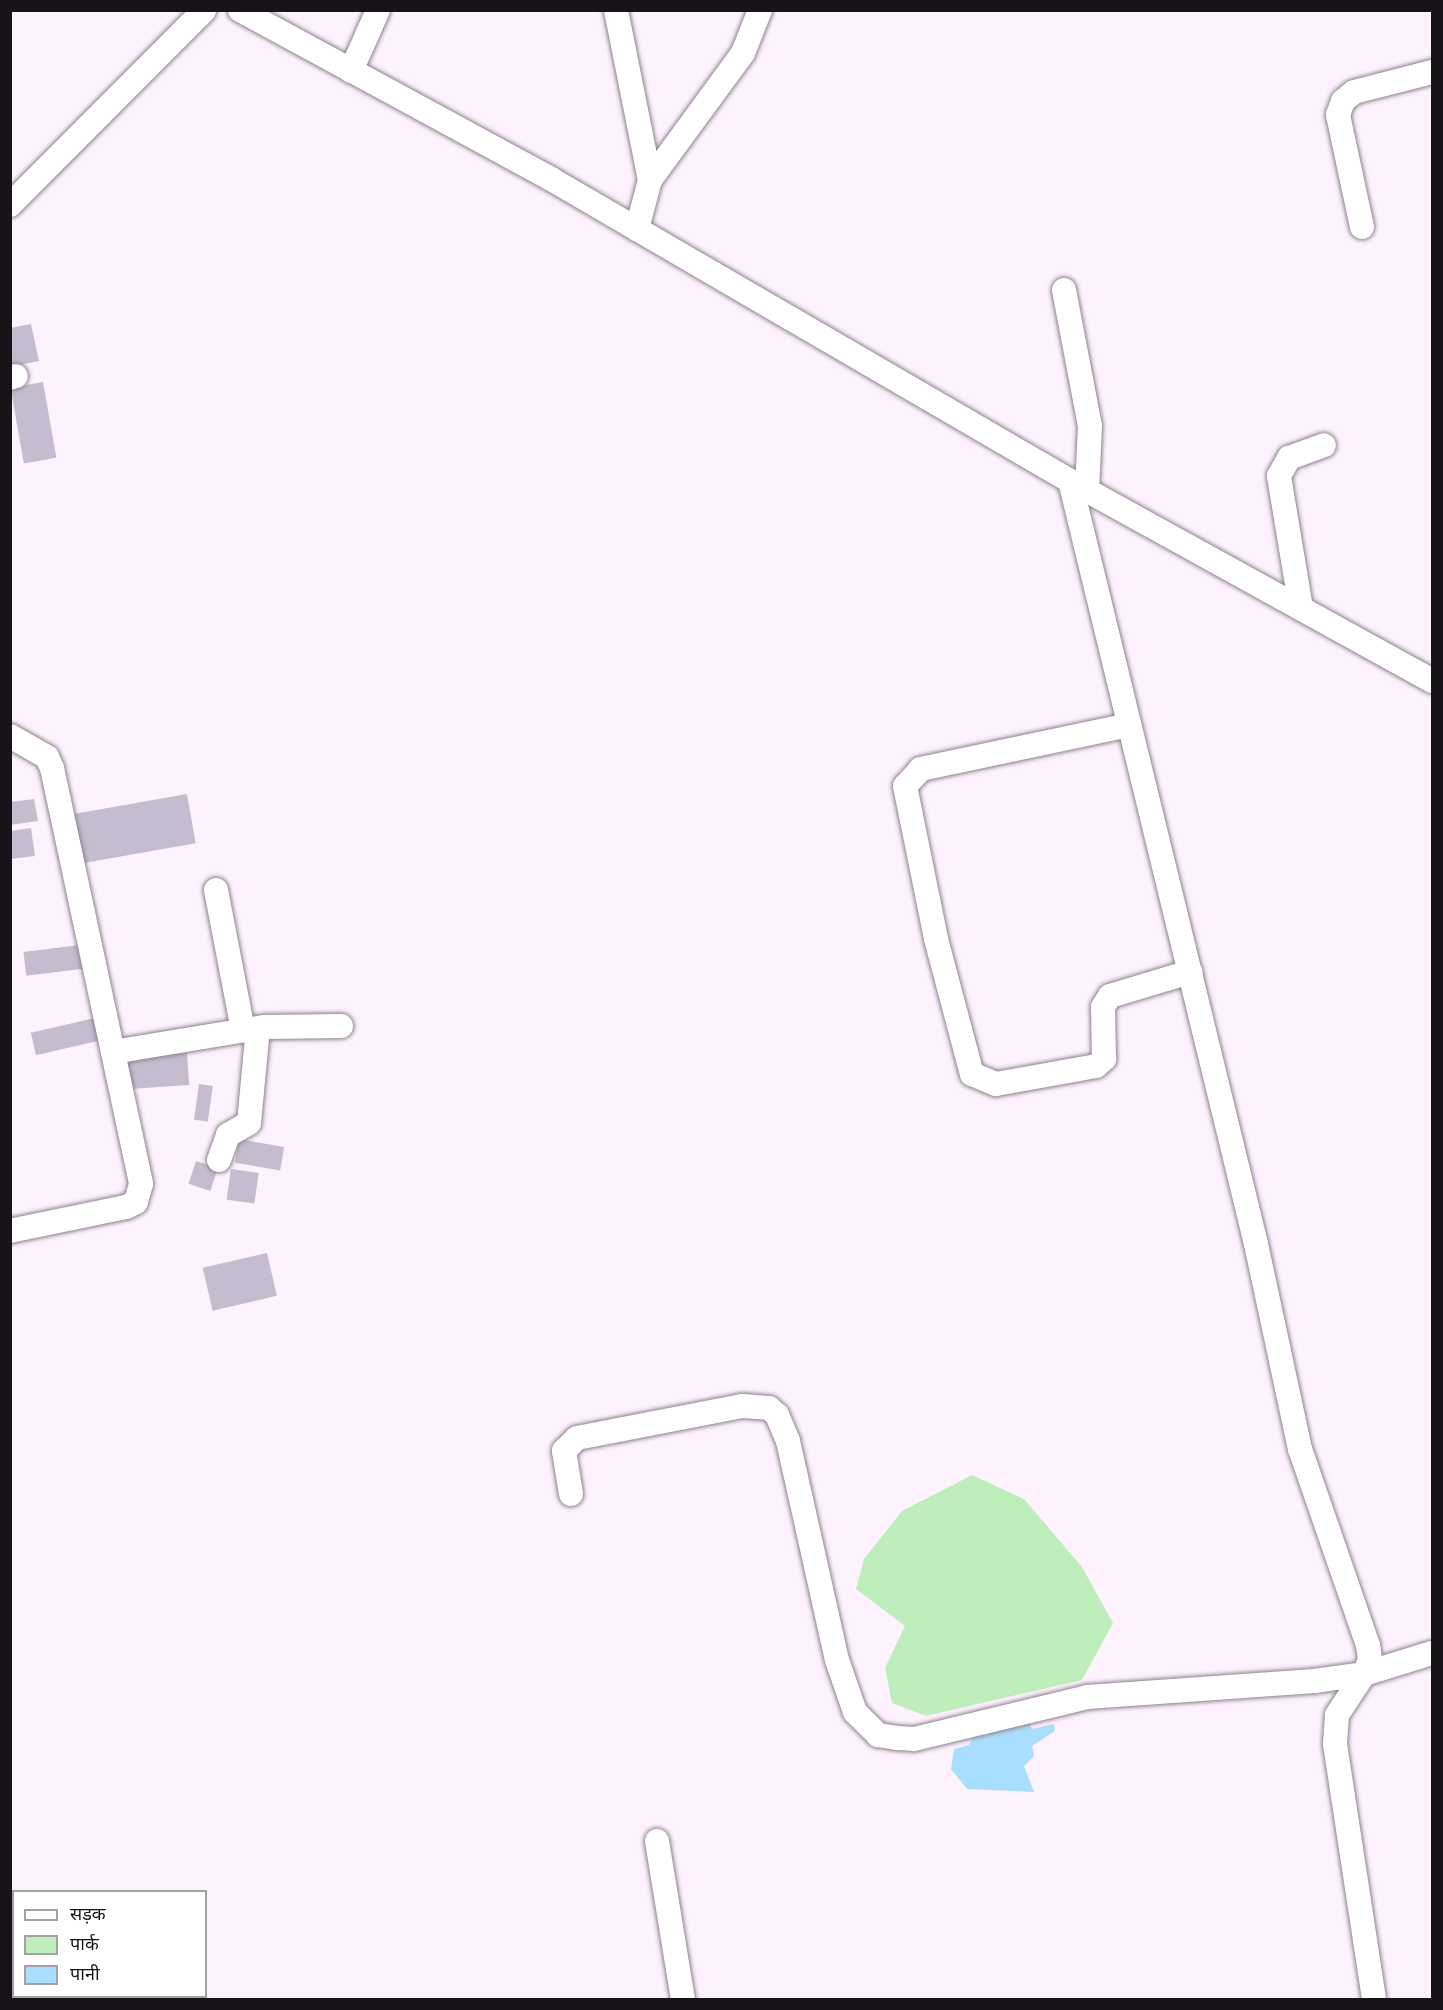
<!DOCTYPE html>
<meta charset="utf-8">
<style>
body{margin:0}
#map{position:relative;width:1443px;height:2010px;overflow:hidden;background:#fef2ff;font-family:"Roboto Condensed","Noto Sans Devanagari",sans-serif}
div>[style]{position:absolute}
.green>*{inset:0;background:#beefbb}
.water>*{inset:0;background:#a9dffe}
.building>*{inset:0;background:#c5bdcf;transform-origin:0 0}
.roads{filter:drop-shadow(0 0 2px #8f8290) drop-shadow(0 0 2px #8f8290)}
.minor>*{height:24px;margin:-12px;padding:0 12px;transform-origin:12px;border-radius:12px;background:#fff}
span{translate:-50% -50%;white-space:nowrap;text-align:center;line-height:1.15;-webkit-text-stroke:5px #fff;paint-order:stroke}
.frame{position:absolute;inset:0;border:12px solid #181319;pointer-events:none}
.legend{position:absolute;left:12px;top:1890px;width:195px;height:108px;box-sizing:border-box;background:#fff;border:2px solid #a3a1a3;margin:0;padding:8px 10px;list-style:none;font-size:18px;color:#181319}
.legend li{display:flex;align-items:center;gap:12px;height:30px}
.legend b{width:30px;border:2px solid #a3a1a3}
</style>
<div id="map">
<div class="green">
<div style="clip-path:polygon(972px 1475px,1024px 1499px,1082px 1567px,1113px 1623px,1082px 1680px,926px 1716px,892px 1703px,885px 1668px,905px 1626px,856px 1589px,864px 1559px,902px 1511px)"></div>
</div>
<div class="water">
<div style="clip-path:polygon(1028px 1718px,1032px 1729px,1054px 1724px,1055px 1731px,1032px 1746px,1034px 1756px,1024px 1766px,1034px 1792px,967px 1789px,951px 1769px,954px 1749px,969px 1745px,975px 1733px,987px 1736px,993px 1729px)"></div>
</div>
<div class="building">
<div style="clip-path:polygon(31px 324px,39px 361px,10px 367px,10px 328px)"></div>
<div style="left:43px;top:382px;width:77px;height:33px;rotate:80deg"></div>
<div style="left:187px;top:794px;width:50px;height:118px;rotate:80deg"></div>
<div style="clip-path:polygon(34px 799px,38px 821px,10px 825px,10px 802px)"></div>
<div style="clip-path:polygon(31px 828px,35px 856px,10px 859px,10px 831px)"></div>
<div style="left:80px;top:945px;width:24px;height:57px;rotate:83deg"></div>
<div style="left:99px;top:1017px;width:23px;height:70px;rotate:77deg"></div>
<div style="left:187px;top:1053px;width:32px;height:60px;rotate:86deg"></div>
<div style="left:199px;top:1084px;width:14px;height:36px;rotate:8deg"></div>
<div style="left:239px;top:1139px;width:46px;height:24px;rotate:10deg"></div>
<div style="left:196px;top:1161px;width:23px;height:24px;rotate:18deg"></div>
<div style="left:231px;top:1169px;width:28px;height:31px;rotate:8deg"></div>
<div style="left:267px;top:1253px;width:44px;height:66px;rotate:77deg"></div>
</div>
<div class="roads">
<div class="minor">
<div style="left:240px;top:10px;width:354px;rotate:28.5deg"></div>
<div style="left:551px;top:179px;width:600px;rotate:30.19deg"></div>
<div style="left:1070px;top:481px;width:414px;rotate:28.9deg"></div>
<div style="left:616px;top:10px;width:173px;rotate:78.7deg"></div>
<div style="left:650px;top:180px;width:51px;rotate:104.9deg"></div>
<div style="left:351px;top:71px;width:67px;rotate:-66.1deg"></div>
<div style="left:650px;top:180px;width:157px;rotate:-53.8deg"></div>
<div style="left:743px;top:53px;width:46px;rotate:-68.4deg"></div>
<div style="left:10px;top:205px;width:275px;rotate:-45.1deg"></div>
<div style="left:1362px;top:227px;width:115px;rotate:-102.1deg"></div>
<div style="left:1338px;top:115px;width:15px;rotate:-70deg"></div>
<div style="left:1343px;top:101px;width:14px;rotate:-39deg"></div>
<div style="left:1354px;top:92px;width:81px;rotate:-14.4deg"></div>
<div style="left:1064px;top:290px;width:138px;rotate:79.2deg"></div>
<div style="left:1090px;top:426px;width:64px;rotate:92.7deg"></div>
<div style="left:10px;top:378px;width:6px;rotate:-18deg"></div>
<div style="left:1070px;top:481px;width:785px;rotate:76.3deg"></div>
<div style="left:1256px;top:1244px;width:210px;rotate:77.9deg"></div>
<div style="left:1300px;top:1449px;width:207px;rotate:70.9deg"></div>
<div style="left:1368px;top:1645px;width:15px;rotate:82deg"></div>
<div style="left:1370px;top:1660px;width:15px;rotate:113deg"></div>
<div style="left:1364px;top:1674px;width:49px;rotate:123.4deg"></div>
<div style="left:1337px;top:1715px;width:29px;rotate:94deg"></div>
<div style="left:1335px;top:1744px;width:259px;rotate:81.3deg"></div>
<div style="left:1301px;top:608px;width:134px;rotate:-99.5deg"></div>
<div style="left:1279px;top:476px;width:21px;rotate:-61deg"></div>
<div style="left:1289px;top:458px;width:37px;rotate:-20deg"></div>
<div style="left:1129px;top:725px;width:213px;rotate:168.1deg"></div>
<div style="left:921px;top:769px;width:23px;rotate:133deg"></div>
<div style="left:905px;top:786px;width:156px;rotate:78.5deg"></div>
<div style="left:936px;top:939px;width:140px;rotate:75.1deg"></div>
<div style="left:972px;top:1074px;width:26px;rotate:23deg"></div>
<div style="left:996px;top:1084px;width:102px;rotate:-10.2deg"></div>
<div style="left:1096px;top:1066px;width:11px;rotate:-41deg"></div>
<div style="left:1104px;top:1059px;width:52px;rotate:-91.1deg"></div>
<div style="left:1103px;top:1007px;width:13px;rotate:-58deg"></div>
<div style="left:1110px;top:996px;width:84px;rotate:-16.7deg"></div>
<div style="left:10px;top:736px;width:43px;rotate:29.6deg"></div>
<div style="left:47px;top:757px;width:12px;rotate:66deg"></div>
<div style="left:52px;top:768px;width:425px;rotate:77.9deg"></div>
<div style="left:141px;top:1184px;width:19px;rotate:106deg"></div>
<div style="left:136px;top:1202px;width:11px;rotate:153deg"></div>
<div style="left:126px;top:1207px;width:118px;rotate:168.3deg"></div>
<div style="left:216px;top:890px;width:143px;rotate:79.1deg"></div>
<div style="left:113px;top:1052px;width:153px;rotate:-9.4deg"></div>
<div style="left:264px;top:1027px;width:77px;rotate:-0.7deg"></div>
<div style="left:219px;top:1160px;width:27px;rotate:-70deg"></div>
<div style="left:228px;top:1135px;width:24px;rotate:-30deg"></div>
<div style="left:249px;top:1123px;width:95px;rotate:-84.6deg"></div>
<div style="left:571px;top:1494px;width:44px;rotate:-99.2deg"></div>
<div style="left:564px;top:1451px;width:18px;rotate:-45deg"></div>
<div style="left:577px;top:1438px;width:168px;rotate:-11deg"></div>
<div style="left:742px;top:1406px;width:27px;rotate:4deg"></div>
<div style="left:769px;top:1408px;width:11px;rotate:41deg"></div>
<div style="left:777px;top:1415px;width:28px;rotate:67deg"></div>
<div style="left:788px;top:1441px;width:224px;rotate:77.4deg"></div>
<div style="left:837px;top:1660px;width:55px;rotate:70.9deg"></div>
<div style="left:855px;top:1712px;width:33px;rotate:45deg"></div>
<div style="left:878px;top:1735px;width:19px;rotate:9deg"></div>
<div style="left:897px;top:1738px;width:17px;rotate:3deg"></div>
<div style="left:914px;top:1739px;width:178px;rotate:-13.6deg"></div>
<div style="left:1087px;top:1697px;width:228px;rotate:-4deg"></div>
<div style="left:1314px;top:1681px;width:50px;rotate:-8deg"></div>
<div style="left:1364px;top:1674px;width:71px;rotate:-17.2deg"></div>
<div style="left:657px;top:1841px;width:161px;rotate:80.7deg"></div>
</div>
</div>
<div class="frame"></div>
<ul class="legend">
<li><b style="height:8px;background:#fff"></b>सड़क</li>
<li><b style="height:16px;background:#beefbb"></b>पार्क</li>
<li><b style="height:16px;background:#a9dffe"></b>पानी</li>
</ul>
</div>
